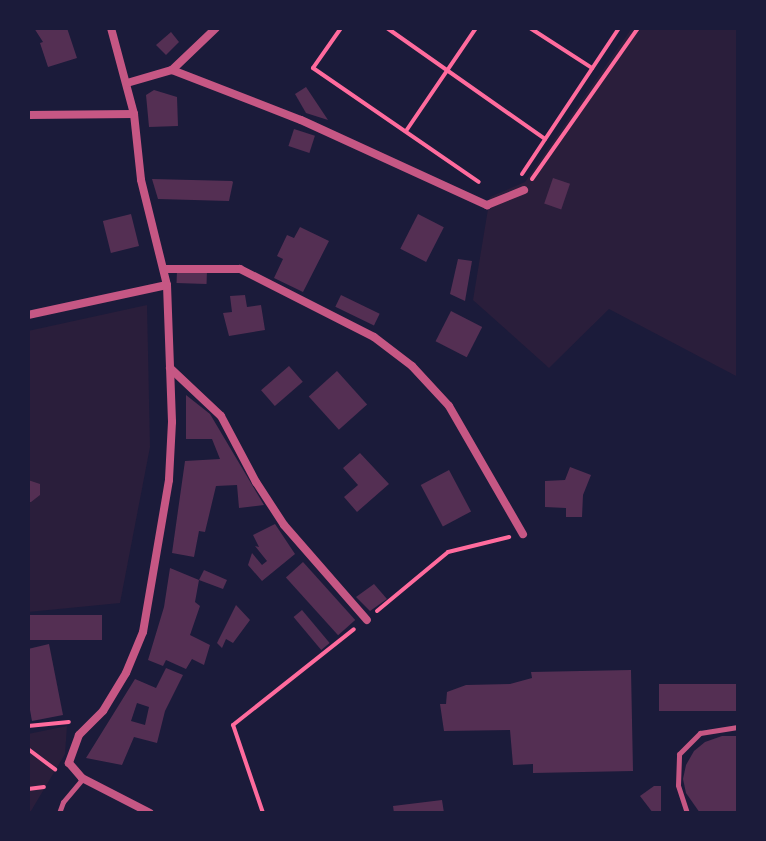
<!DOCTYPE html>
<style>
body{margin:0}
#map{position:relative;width:766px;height:841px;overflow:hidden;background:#1b1b3a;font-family:"IBM Plex Sans",sans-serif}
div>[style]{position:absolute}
.green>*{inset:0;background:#2a1e3b}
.building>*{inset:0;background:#542f53;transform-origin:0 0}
.path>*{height:4px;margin:-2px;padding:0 2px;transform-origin:2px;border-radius:2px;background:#ff6b9d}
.service>*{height:5px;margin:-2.5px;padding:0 2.5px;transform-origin:2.5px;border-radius:2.5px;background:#c65784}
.minor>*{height:8px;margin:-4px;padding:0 4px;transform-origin:4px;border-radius:4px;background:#c65784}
span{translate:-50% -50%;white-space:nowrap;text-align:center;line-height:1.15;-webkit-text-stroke:8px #1b1b3a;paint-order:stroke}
.frame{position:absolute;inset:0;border:30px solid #1b1b3a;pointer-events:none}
</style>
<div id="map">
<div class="green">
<div style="clip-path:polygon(632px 28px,738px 28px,738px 377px,609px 309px,549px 368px,473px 300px,490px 197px,525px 182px)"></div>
<div style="clip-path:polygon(147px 305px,150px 447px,120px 603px,28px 612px,28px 331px)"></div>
<div style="clip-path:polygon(67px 726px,65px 754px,31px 811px,36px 813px,28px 813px,28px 734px)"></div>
</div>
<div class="building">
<div style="clip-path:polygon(34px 28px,67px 28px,77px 58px,48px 67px,40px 43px,43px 42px)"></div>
<div style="clip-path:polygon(171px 32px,179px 42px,166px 55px,156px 45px)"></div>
<div style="clip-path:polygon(306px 87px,328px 120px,306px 113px,295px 94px)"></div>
<div style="clip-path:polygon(154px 90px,177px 97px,178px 126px,149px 127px,146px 95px)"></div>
<div style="left:294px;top:129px;width:22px;height:18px;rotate:18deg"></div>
<div style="left:553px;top:178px;width:18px;height:27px;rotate:19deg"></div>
<div style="clip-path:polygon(152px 179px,232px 181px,233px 182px,229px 201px,158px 199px)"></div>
<div style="left:131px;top:214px;width:33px;height:29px;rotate:76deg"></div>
<div style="left:418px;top:214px;width:29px;height:39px;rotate:27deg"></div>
<div style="clip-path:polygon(300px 227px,329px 241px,303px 292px,274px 278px,283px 259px,277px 256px,287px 235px,294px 238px)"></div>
<div style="clip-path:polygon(458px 259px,472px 261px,465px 301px,450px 294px)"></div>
<div style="left:177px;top:270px;width:30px;height:13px;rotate:2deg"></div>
<div style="clip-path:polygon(245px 295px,247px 307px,261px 305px,265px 330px,229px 336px,223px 313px,232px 312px,230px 296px)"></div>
<div style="left:341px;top:295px;width:43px;height:13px;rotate:26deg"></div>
<div style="left:451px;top:311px;width:35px;height:34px;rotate:27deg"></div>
<div style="left:289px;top:366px;width:21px;height:37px;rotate:49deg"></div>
<div style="left:337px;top:371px;width:45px;height:38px;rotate:48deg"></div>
<div style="clip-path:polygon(186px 395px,210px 414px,264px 505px,239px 508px,237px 485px,216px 486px,205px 532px,199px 531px,194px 557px,172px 553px,185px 461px,220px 459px,212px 439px,186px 439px)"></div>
<div style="clip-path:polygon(360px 453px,389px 484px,357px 512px,344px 497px,358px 485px,343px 468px)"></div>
<div style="clip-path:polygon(570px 467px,591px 475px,583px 495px,582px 517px,566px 517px,566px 508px,545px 507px,545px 481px,565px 480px)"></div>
<div style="left:449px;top:470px;width:47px;height:32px;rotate:62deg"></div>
<div style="clip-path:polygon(28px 480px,40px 484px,40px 495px,31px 502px,28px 502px)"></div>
<div style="clip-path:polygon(275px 524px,295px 554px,262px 581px,248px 565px,252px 553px,262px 565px,267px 561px,255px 546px,259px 547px,253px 535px)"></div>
<div style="left:303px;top:562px;width:78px;height:23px;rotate:48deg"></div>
<div style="clip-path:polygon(170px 568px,199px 580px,195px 602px,200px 606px,190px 635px,210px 645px,204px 665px,192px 659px,186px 669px,166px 660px,163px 666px,148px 660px,164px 607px)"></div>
<div style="clip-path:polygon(204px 570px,227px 580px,223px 589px,199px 580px)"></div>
<div style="clip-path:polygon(374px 584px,387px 599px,370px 611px,356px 597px)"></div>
<div style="clip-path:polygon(236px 605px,250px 620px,233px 643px,226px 639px,222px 648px,217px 643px)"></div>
<div style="left:302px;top:610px;width:43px;height:11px;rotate:50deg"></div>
<div style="left:102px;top:615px;width:25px;height:74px;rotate:90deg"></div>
<div style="clip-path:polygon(49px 644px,63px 715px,32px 721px,28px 699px,28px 649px)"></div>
<div style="clip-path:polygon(evenodd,166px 668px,183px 675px,165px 711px,157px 743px,134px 737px,122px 765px,86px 758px,135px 679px,156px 688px,166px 668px,137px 703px,149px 707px,145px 725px,131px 721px,137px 703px)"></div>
<div style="clip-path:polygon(631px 670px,633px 771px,533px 773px,533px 764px,513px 765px,510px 730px,444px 731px,440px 704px,446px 704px,447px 692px,466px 685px,510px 684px,532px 678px,531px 672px)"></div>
<div style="left:659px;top:684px;width:79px;height:27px"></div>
<div style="clip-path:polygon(722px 736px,738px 736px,738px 813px,700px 813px,686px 793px,683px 779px,686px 765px,694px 751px,705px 742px)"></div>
<div style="clip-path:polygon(654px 786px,661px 786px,661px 813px,653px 813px,640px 796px)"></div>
<div style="clip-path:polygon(442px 800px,444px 813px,394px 813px,393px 806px)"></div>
</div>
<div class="path">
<div style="left:341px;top:28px;width:49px;rotate:125deg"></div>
<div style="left:313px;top:68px;width:201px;rotate:34.5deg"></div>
<div style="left:387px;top:28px;width:193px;rotate:35.1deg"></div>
<div style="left:530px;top:28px;width:74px;rotate:32.8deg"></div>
<div style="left:406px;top:131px;width:125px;rotate:-55.8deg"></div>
<div style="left:522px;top:174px;width:175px;rotate:-56.4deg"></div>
<div style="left:532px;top:179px;width:184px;rotate:-54.9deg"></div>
<div style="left:377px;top:611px;width:92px;rotate:-39.7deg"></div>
<div style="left:448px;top:552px;width:63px;rotate:-13.8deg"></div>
<div style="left:28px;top:726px;width:41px;rotate:-5.6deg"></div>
<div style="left:28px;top:749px;width:34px;rotate:37deg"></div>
<div style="left:28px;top:789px;width:16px;rotate:-7deg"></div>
<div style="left:263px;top:813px;width:93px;rotate:-108.8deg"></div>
<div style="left:233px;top:725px;width:154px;rotate:-38.4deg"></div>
</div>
<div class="service">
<div style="left:59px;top:813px;width:12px;rotate:-70deg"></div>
<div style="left:63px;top:802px;width:30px;rotate:-50deg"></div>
<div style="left:687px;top:813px;width:29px;rotate:-108deg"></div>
<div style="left:678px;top:785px;width:31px;rotate:-88deg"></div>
<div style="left:679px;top:754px;width:30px;rotate:-45deg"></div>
<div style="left:700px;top:733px;width:38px;rotate:-9deg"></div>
</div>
<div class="minor">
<div style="left:111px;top:28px;width:89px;rotate:75deg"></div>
<div style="left:134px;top:114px;width:66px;rotate:83.9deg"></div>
<div style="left:141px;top:180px;width:108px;rotate:76.1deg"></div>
<div style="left:167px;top:285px;width:137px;rotate:87.9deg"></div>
<div style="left:172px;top:422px;width:58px;rotate:93deg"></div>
<div style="left:169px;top:480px;width:154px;rotate:99.7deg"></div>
<div style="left:143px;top:632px;width:44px;rotate:112.5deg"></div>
<div style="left:126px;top:673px;width:44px;rotate:121.2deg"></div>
<div style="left:103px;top:711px;width:34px;rotate:135deg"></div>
<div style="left:79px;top:735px;width:30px;rotate:110deg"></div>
<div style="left:69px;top:763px;width:20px;rotate:49deg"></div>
<div style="left:82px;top:778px;width:76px;rotate:27.2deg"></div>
<div style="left:172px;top:70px;width:138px;rotate:21.2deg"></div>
<div style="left:301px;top:120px;width:205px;rotate:24.6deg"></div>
<div style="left:487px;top:205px;width:40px;rotate:-22deg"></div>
<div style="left:127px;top:83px;width:47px;rotate:-16.1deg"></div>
<div style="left:172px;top:70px;width:61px;rotate:-43.7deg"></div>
<div style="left:28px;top:115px;width:106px;rotate:-0.5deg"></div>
<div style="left:164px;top:269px;width:76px"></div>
<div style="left:240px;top:269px;width:150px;rotate:26.9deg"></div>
<div style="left:374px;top:337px;width:48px;rotate:37.3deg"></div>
<div style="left:412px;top:366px;width:54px;rotate:47.2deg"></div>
<div style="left:449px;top:406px;width:148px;rotate:60deg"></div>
<div style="left:28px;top:315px;width:142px;rotate:-12.2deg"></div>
<div style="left:170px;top:368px;width:70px;rotate:43.3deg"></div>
<div style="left:221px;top:416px;width:75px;rotate:62.1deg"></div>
<div style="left:256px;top:482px;width:51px;rotate:56.9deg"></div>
<div style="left:284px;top:525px;width:126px;rotate:48.9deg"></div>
</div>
<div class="frame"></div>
</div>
